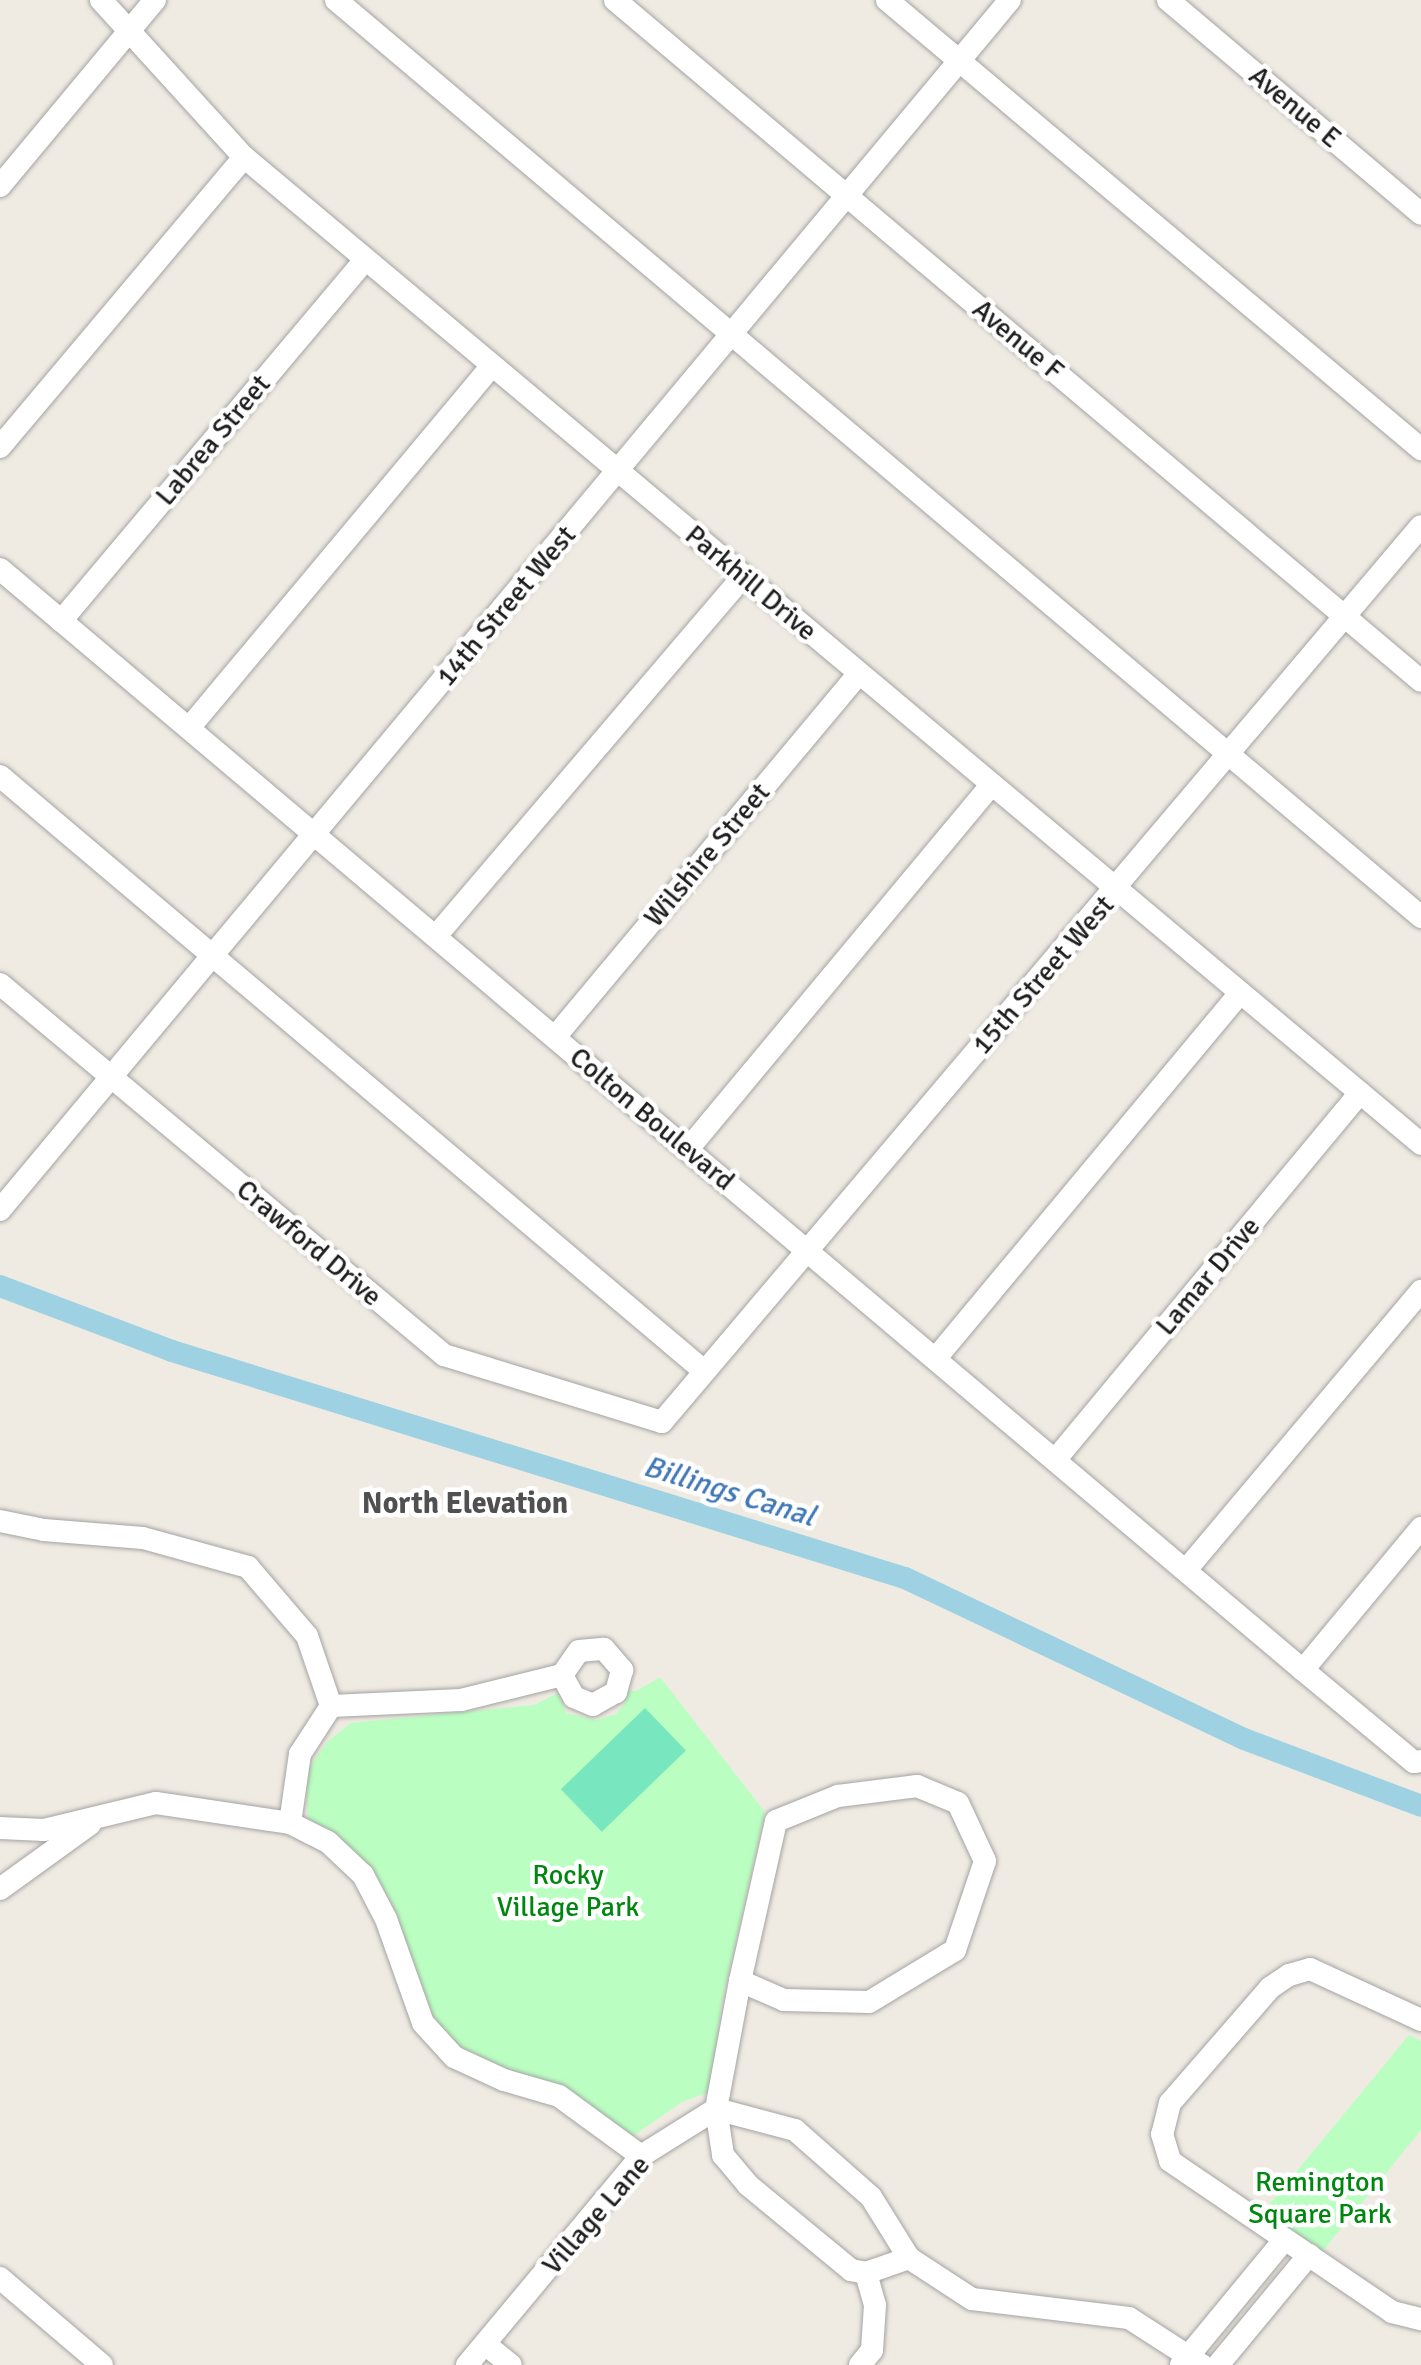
<!DOCTYPE html>
<style>
body{margin:0}
#map{position:relative;width:1421px;height:2365px;overflow:hidden;background:#f0ebe2;font-family:Signika,sans-serif}
div>[style]{position:absolute}
.park>*{inset:0;background:#baffc1}
.pitch>*{inset:0;background:#78e7bf;transform-origin:0 0}
.canal>*{height:22px;margin:-11px;padding:0 11px;transform-origin:11px;border-radius:11px;background:#9ed1e2}
.roads{filter:drop-shadow(0 0 2px #a4a4a4) drop-shadow(0 0 2px #a4a4a4)}
.minor>*{height:22px;margin:-11px;padding:0 11px;transform-origin:11px;border-radius:11px;background:#fff}
span{translate:-50% -50%;white-space:nowrap;text-align:center;line-height:1.15;-webkit-text-stroke:9px #fff;paint-order:stroke}
.street-label{font-size:28px;color:#1d1d1d}
.park-label{font-size:28px;color:#01860f}
.water-label{font-size:30px;color:#4078b6;font-style:italic}
.neighbourhood-label{font-size:30px;color:#505050;font-weight:700}
</style>
<div id="map">
<div class="park">
<div style="clip-path:polygon(660px 1677px,765px 1812px,721px 2006px,712px 2091px,682px 2102px,633px 2136px,522px 2074px,469px 2054px,447px 2035px,426px 2006px,392px 1903px,369px 1866px,308px 1819px,306px 1789px,309px 1768px,327px 1742px,351px 1723px,534px 1705px,558px 1693px,566px 1713px,597px 1720px,616px 1714px,625px 1703px,627px 1690px,636px 1691px)"></div>
<div style="clip-path:polygon(1409px 2035px,1421px 2041px,1421px 2130px,1323px 2251px,1263px 2212px)"></div>
</div>
<div class="pitch">
<div style="left:645px;top:1708px;width:59px;height:117px;rotate:46deg"></div>
</div>
<div class="canal">
<div style="left:0;top:1286px;width:184px;rotate:20.7deg"></div>
<div style="left:172px;top:1351px;width:767px;rotate:17.21deg"></div>
<div style="left:905px;top:1578px;width:375px;rotate:25.4deg"></div>
<div style="left:1244px;top:1739px;width:189px;rotate:20.7deg"></div>
</div>
<div class="roads">
<div class="minor">
<div style="left:101px;top:0;width:212px;rotate:47.7deg"></div>
<div style="left:244px;top:157px;width:1536px;rotate:39.98deg"></div>
<div style="left:336px;top:0;width:1421px;rotate:40.2deg"></div>
<div style="left:615px;top:0;width:1055px;rotate:40.19deg"></div>
<div style="left:887px;top:0;width:698px;rotate:40.06deg"></div>
<div style="left:1168px;top:0;width:331px;rotate:40.2deg"></div>
<div style="left:0;top:186px;width:242px;rotate:-50.2deg"></div>
<div style="left:0;top:447px;width:379px;rotate:-49.9deg"></div>
<div style="left:0;top:569px;width:1706px;rotate:40.2deg"></div>
<div style="left:1303px;top:1670px;width:144px;rotate:39.7deg"></div>
<div style="left:1414px;top:1762px;width:7px;rotate:-8deg"></div>
<div style="left:61px;top:621px;width:472px;rotate:-49.9deg"></div>
<div style="left:189px;top:728px;width:472px;rotate:-50.1deg"></div>
<div style="left:0;top:776px;width:922px;rotate:40.2deg"></div>
<div style="left:436px;top:936px;width:473px;rotate:-49.5deg"></div>
<div style="left:0;top:984px;width:579px;rotate:39.88deg"></div>
<div style="left:444px;top:1355px;width:228px;rotate:17.1deg"></div>
<div style="left:662px;top:1422px;width:1174px;rotate:-49.73deg"></div>
<div style="left:555px;top:1037px;width:473px;rotate:-50.1deg"></div>
<div style="left:688px;top:1149px;width:474px;rotate:-50.2deg"></div>
<div style="left:0;top:1210px;width:1576px;rotate:-50.15deg"></div>
<div style="left:936px;top:1358px;width:475px;rotate:-50.2deg"></div>
<div style="left:1056px;top:1459px;width:476px;rotate:-50.3deg"></div>
<div style="left:0;top:1521px;width:45px;rotate:11.6deg"></div>
<div style="left:44px;top:1530px;width:99px;rotate:4.6deg"></div>
<div style="left:143px;top:1538px;width:109px;rotate:15.4deg"></div>
<div style="left:248px;top:1567px;width:91px;rotate:49.5deg"></div>
<div style="left:307px;top:1636px;width:74px;rotate:71.1deg"></div>
<div style="left:1186px;top:1570px;width:365px;rotate:-49.9deg"></div>
<div style="left:1303px;top:1670px;width:185px;rotate:-50.3deg"></div>
<div style="left:917px;top:1786px;width:44px;rotate:22.5deg"></div>
<div style="left:958px;top:1803px;width:64px;rotate:65deg"></div>
<div style="left:985px;top:1861px;width:94px;rotate:108.6deg"></div>
<div style="left:955px;top:1950px;width:100px;rotate:148.8deg"></div>
<div style="left:869px;top:2002px;width:85px;rotate:-178.7deg"></div>
<div style="left:784px;top:2000px;width:48px;rotate:-156.6deg"></div>
<div style="left:740px;top:1981px;width:164px;rotate:-77.3deg"></div>
<div style="left:776px;top:1821px;width:67px;rotate:-22deg"></div>
<div style="left:838px;top:1796px;width:80px;rotate:-7.2deg"></div>
<div style="left:290px;top:1823px;width:70px;rotate:-81.8deg"></div>
<div style="left:300px;top:1754px;width:57px;rotate:-57.1deg"></div>
<div style="left:331px;top:1706px;width:130px;rotate:-2.6deg"></div>
<div style="left:461px;top:1700px;width:104px;rotate:-13.9deg"></div>
<div style="left:562px;top:1675px;width:29px;rotate:-55deg"></div>
<div style="left:579px;top:1651px;width:25px;rotate:-5deg"></div>
<div style="left:604px;top:1649px;width:28px;rotate:49deg"></div>
<div style="left:622px;top:1670px;width:23px;rotate:105deg"></div>
<div style="left:616px;top:1692px;width:26px;rotate:151deg"></div>
<div style="left:593px;top:1705px;width:21px;rotate:-157deg"></div>
<div style="left:574px;top:1697px;width:25px;rotate:-119deg"></div>
<div style="left:0;top:1828px;width:44px;rotate:2.6deg"></div>
<div style="left:44px;top:1830px;width:115px;rotate:-13.6deg"></div>
<div style="left:156px;top:1803px;width:135px;rotate:8.5deg"></div>
<div style="left:290px;top:1823px;width:42px;rotate:26.6deg"></div>
<div style="left:328px;top:1842px;width:48px;rotate:43.3deg"></div>
<div style="left:363px;top:1875px;width:50px;rotate:62.4deg"></div>
<div style="left:386px;top:1919px;width:110px;rotate:70.4deg"></div>
<div style="left:423px;top:2023px;width:46px;rotate:47.6deg"></div>
<div style="left:454px;top:2057px;width:55px;rotate:24.7deg"></div>
<div style="left:504px;top:2080px;width:57px;rotate:16.2deg"></div>
<div style="left:559px;top:2096px;width:102px;rotate:36.2deg"></div>
<div style="left:0;top:1889px;width:111px;rotate:-35.8deg"></div>
<div style="left:740px;top:1981px;width:130px;rotate:100.6deg"></div>
<div style="left:716px;top:2109px;width:47px;rotate:81.3deg"></div>
<div style="left:723px;top:2155px;width:39px;rotate:50deg"></div>
<div style="left:748px;top:2185px;width:134px;rotate:39.5deg"></div>
<div style="left:851px;top:2270px;width:15px;rotate:11deg"></div>
<div style="left:866px;top:2273px;width:46px;rotate:-19.2deg"></div>
<div style="left:1421px;top:2020px;width:122px;rotate:-155.3deg"></div>
<div style="left:1310px;top:1969px;width:22px;rotate:164deg"></div>
<div style="left:1289px;top:1975px;width:23px;rotate:146deg"></div>
<div style="left:1270px;top:1988px;width:152px;rotate:131deg"></div>
<div style="left:1170px;top:2103px;width:32px;rotate:104deg"></div>
<div style="left:1162px;top:2134px;width:28px;rotate:73deg"></div>
<div style="left:1170px;top:2161px;width:268px;rotate:34.2deg"></div>
<div style="left:1392px;top:2312px;width:30px;rotate:14deg"></div>
<div style="left:0;top:2278px;width:134px;rotate:40.5deg"></div>
<div style="left:485px;top:2344px;width:33px;rotate:39deg"></div>
<div style="left:467px;top:2365px;width:272px;rotate:-50.2deg"></div>
<div style="left:641px;top:2156px;width:89px;rotate:-32.1deg"></div>
<div style="left:716px;top:2109px;width:82px;rotate:14.9deg"></div>
<div style="left:795px;top:2130px;width:101px;rotate:41.4deg"></div>
<div style="left:871px;top:2197px;width:72px;rotate:58.1deg"></div>
<div style="left:909px;top:2258px;width:75px;rotate:33.1deg"></div>
<div style="left:972px;top:2299px;width:158px;rotate:6.9deg"></div>
<div style="left:1129px;top:2318px;width:87px;rotate:32.8deg"></div>
<div style="left:860px;top:2365px;width:19px;rotate:-51deg"></div>
<div style="left:872px;top:2350px;width:45px;rotate:-86.2deg"></div>
<div style="left:875px;top:2305px;width:33px;rotate:-106deg"></div>
<div style="left:1181px;top:2365px;width:162px;rotate:-50.5deg"></div>
<div style="left:1218px;top:2365px;width:143px;rotate:-50.4deg"></div>
</div>
</div>
<div class="street-label">
<span style="left:1295px;top:107px;rotate:40deg">Avenue E</span>
<span style="left:1018px;top:340px;rotate:40deg">Avenue F</span>
<span style="left:213px;top:440px;rotate:-50deg">Labrea Street</span>
<span style="left:751px;top:583px;rotate:40deg">Parkhill Drive</span>
<span style="left:506px;top:606px;rotate:-50deg">14th Street West</span>
<span style="left:707px;top:855px;rotate:-50deg">Wilshire Street</span>
<span style="left:1043px;top:975px;rotate:-49deg">15th Street West</span>
<span style="left:652px;top:1119px;rotate:40deg">Colton Boulevard</span>
<span style="left:309px;top:1243px;rotate:40deg">Crawford Drive</span>
<span style="left:1208px;top:1276px;rotate:-50deg">Lamar Drive</span>
<span style="left:596px;top:2215px;rotate:-49deg">Village Lane</span>
</div>
<div class="park-label">
<span style="left:568px;top:1891px">Rocky<br>Village Park</span>
<span style="left:1320px;top:2198px">Remington<br>Square Park</span>
</div>
<div class="water-label">
<span style="left:729px;top:1492px;rotate:17deg">Billings Canal</span>
</div>
<div class="neighbourhood-label">
<span style="left:465px;top:1504px">North Elevation</span>
</div>
</div>
